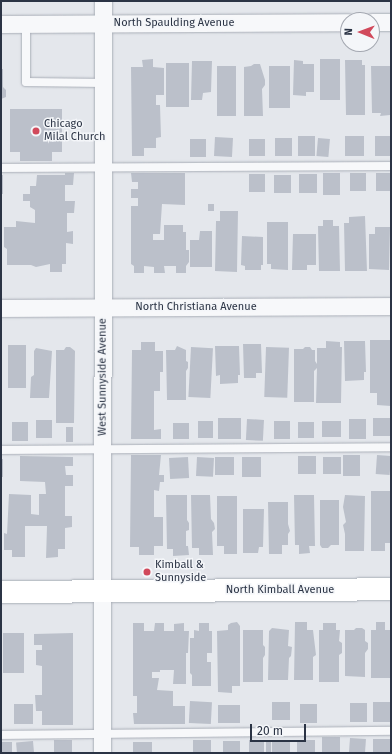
<!DOCTYPE html>
<style>
body{margin:0}
#map{position:relative;width:392px;height:754px;overflow:hidden;background:#e4e7ec;font-family:"Fira Sans",sans-serif}
div>[style]{position:absolute}
.building>*{inset:0;background:#bbc0ca;transform-origin:0 0}
.roads{filter:drop-shadow(0 0 1px #a9aeb7) drop-shadow(0 0 1px #a9aeb7)}
.lane>*{height:8px;margin:-4px;padding:0 4px;transform-origin:4px;border-radius:4px;background:#f7f8fa}
.street>*{height:17px;margin:-8.5px;padding:0 8.5px;transform-origin:8.5px;border-radius:8.5px;background:#f7f8fa}
.secondary>*{height:22px;margin:-11px;padding:0 11px;transform-origin:11px;border-radius:11px;background:#fff}
.dots>*{width:11px;height:11px;translate:-50% -50%;box-sizing:border-box;border:2px solid #f4f6f9;border-radius:50%}
span{translate:-50% -50%;white-space:nowrap;text-align:center;line-height:1.15;-webkit-text-stroke:3px #f4f6f9;paint-order:stroke}
.street-label{font-size:11px;color:#2b3445}
.poi-label{font-size:11px;color:#2b3445}
.left{translate:0 -50%;text-align:left}
.frame{position:absolute;inset:0;border:2px solid #2b3445;pointer-events:none}
.north{position:absolute;left:340px;top:12px;width:40px;height:40px;box-sizing:border-box;background:#f4f6f9;border:1px solid #a4a8b1;border-radius:50%;rotate:271deg;font-size:11px;font-weight:700;line-height:16px;text-align:center;color:#2b3445}
.north::after{content:'';display:block;margin:auto;width:14px;height:18px;background:#d1495b;clip-path:polygon(50% 0,100% 100%,50% 72%,0 100%)}
.scale{position:absolute;left:250px;top:724px;width:56px;height:18px;box-sizing:border-box;border:2px solid #2b3445;border-top:0;padding-left:5px;font-size:12px;line-height:14px;white-space:nowrap;color:#2b3445;-webkit-text-stroke:3px #f4f6f9;paint-order:stroke}
</style>
<div id="map">
<div class="building">
<div style="clip-path:polygon(153px 59px,153px 67px,164px 68px,164px 95px,156px 95px,156px 105px,160px 105px,161px 137px,156px 138px,156px 148px,144px 148px,144px 156px,132px 156px,131px 67px,143px 67px,142px 60px)"></div>
<div style="left:320px;top:59px;width:20px;height:41px"></div>
<div style="clip-path:polygon(294px 60px,303px 61px,303px 64px,314px 64px,314px 92px,306px 92px,306px 96px,293px 95px)"></div>
<div style="clip-path:polygon(345px 60px,362px 60px,362px 65px,365px 65px,365px 115px,346px 115px)"></div>
<div style="clip-path:polygon(192px 61px,212px 61px,211px 92px,203px 93px,202px 100px,191px 100px)"></div>
<div style="left:166px;top:63px;width:23px;height:44px"></div>
<div style="clip-path:polygon(254px 64px,260px 64px,265px 80px,265px 85px,262px 89px,263px 116px,244px 116px,244px 67px,251px 66px)"></div>
<div style="left:217px;top:66px;width:19px;height:50px"></div>
<div style="left:269px;top:66px;width:21px;height:42px"></div>
<div style="clip-path:polygon(371px 66px,390px 66px,390px 115px,380px 116px,381px 113px,372px 113px)"></div>
<div style="clip-path:polygon(1px 69px,3px 69px,3px 87px,6px 90px,6px 97px,1px 99px)"></div>
<div style="clip-path:polygon(10px 109px,62px 109px,62px 152px,52px 152px,52px 161px,20px 161px,20px 152px,10px 152px)"></div>
<div style="left:315px;top:136px;width:20px;height:17px;rotate:90deg"></div>
<div style="left:345px;top:136px;width:19px;height:20px"></div>
<div style="left:375px;top:136px;width:16px;height:20px"></div>
<div style="left:215px;top:137px;width:18px;height:19px;rotate:3deg"></div>
<div style="left:275px;top:138px;width:17px;height:18px"></div>
<div style="left:318px;top:138px;width:12px;height:18px;rotate:5deg"></div>
<div style="left:190px;top:139px;width:16px;height:18px"></div>
<div style="left:249px;top:139px;width:16px;height:17px"></div>
<div style="clip-path:polygon(65px 173px,74px 173px,73px 185px,65px 185px,65px 201px,75px 201px,74px 213px,67px 213px,67px 232px,73px 231px,73px 244px,66px 243px,66px 264px,62px 264px,62px 272px,50px 272px,50px 264px,36px 267px,31px 265px,7px 265px,7px 249px,4px 247px,4px 227px,16px 227px,16px 221px,35px 223px,35px 210px,30px 207px,30px 201px,23px 201px,23px 194px,30px 194px,30px 186px,36px 186px,37px 175px,65px 175px)"></div>
<div style="clip-path:polygon(131px 173px,185px 173px,185px 205px,162px 204px,160px 234px,153px 234px,153px 240px,164px 240px,164px 225px,183px 225px,183px 232px,186px 232px,186px 250px,189px 250px,189px 262px,186px 266px,186px 273px,176px 273px,176px 266px,164px 266px,165px 273px,154px 273px,154px 267px,144px 266px,144px 273px,134px 273px,134px 266px,131px 264px,131px 206px,138px 206px,138px 198px,131px 198px,131px 189px,138px 189px,138px 182px,132px 182px)"></div>
<div style="left:323px;top:173px;width:17px;height:22px"></div>
<div style="left:350px;top:173px;width:16px;height:18px"></div>
<div style="left:376px;top:173px;width:15px;height:18px"></div>
<div style="left:249px;top:174px;width:16px;height:18px"></div>
<div style="left:299px;top:174px;width:18px;height:19px"></div>
<div style="left:1px;top:175px;width:2px;height:19px"></div>
<div style="left:274px;top:175px;width:17px;height:18px"></div>
<div style="left:208px;top:204px;width:6px;height:7px"></div>
<div style="clip-path:polygon(220px 211px,238px 211px,237px 272px,215px 271px,216px 221px,220px 221px)"></div>
<div style="clip-path:polygon(365px 216px,367px 271px,345px 271px,344px 223px,349px 223px,349px 217px)"></div>
<div style="clip-path:polygon(323px 220px,333px 220px,333px 226px,339px 226px,340px 271px,319px 271px,318px 226px,323px 226px)"></div>
<div style="clip-path:polygon(267px 222px,288px 222px,288px 270px,271px 269px,271px 264px,267px 264px)"></div>
<div style="clip-path:polygon(375px 227px,390px 227px,389px 270px,369px 269px,369px 234px,375px 234px)"></div>
<div style="clip-path:polygon(200px 231px,212px 231px,212px 267px,190px 267px,190px 240px,199px 240px)"></div>
<div style="clip-path:polygon(293px 234px,316px 234px,316px 265px,307px 265px,307px 270px,292px 270px)"></div>
<div style="clip-path:polygon(242px 236px,263px 237px,263px 265px,261px 265px,261px 270px,245px 270px,245px 266px,241px 265px)"></div>
<div style="clip-path:polygon(370px 340px,391px 340px,391px 406px,377px 405px,377px 393px,370px 393px)"></div>
<div style="clip-path:polygon(326px 341px,340px 342px,340px 347px,342px 347px,341px 403px,316px 403px,317px 368px,314px 371px,314px 402px,294px 402px,294px 349px,303px 349px,305px 347px,310px 347px,312px 350px,315px 350px,315px 361px,317px 364px,317px 348px,326px 348px)"></div>
<div style="clip-path:polygon(344px 341px,365px 341px,366px 372px,364px 372px,364px 380px,345px 381px)"></div>
<div style="clip-path:polygon(141px 342px,155px 342px,155px 351px,163px 351px,163px 372px,160px 372px,160px 391px,154px 391px,154px 430px,161px 429px,161px 439px,131px 439px,132px 350px,141px 350px)"></div>
<div style="clip-path:polygon(243px 344px,261px 344px,262px 373px,256px 373px,256px 378px,244px 378px)"></div>
<div style="left:8px;top:345px;width:18px;height:43px"></div>
<div style="clip-path:polygon(177px 346px,186px 350px,186px 361px,188px 362px,188px 368px,186px 371px,186px 400px,167px 400px,166px 350px,175px 350px)"></div>
<div style="clip-path:polygon(215px 346px,239px 346px,240px 375px,238px 375px,238px 383px,220px 384px,220px 375px,216px 376px)"></div>
<div style="clip-path:polygon(66px 347px,70px 347px,75px 351px,74px 423px,56px 423px,56px 350px,64px 350px)"></div>
<div style="left:191px;top:347px;width:22px;height:50px;rotate:3deg"></div>
<div style="left:266px;top:347px;width:23px;height:50px;rotate:2deg"></div>
<div style="clip-path:polygon(36px 348px,52px 351px,49px 398px,30px 398px,31px 377px,34px 375px,34px 351px)"></div>
<div style="left:218px;top:418px;width:23px;height:21px"></div>
<div style="left:373px;top:418px;width:18px;height:18px"></div>
<div style="left:247px;top:419px;width:17px;height:21px;rotate:3deg"></div>
<div style="left:349px;top:419px;width:17px;height:20px"></div>
<div style="left:36px;top:420px;width:16px;height:18px"></div>
<div style="left:198px;top:421px;width:15px;height:17px"></div>
<div style="left:274px;top:421px;width:16px;height:18px"></div>
<div style="left:322px;top:421px;width:19px;height:16px"></div>
<div style="left:12px;top:422px;width:16px;height:19px"></div>
<div style="left:298px;top:422px;width:16px;height:16px"></div>
<div style="left:173px;top:423px;width:16px;height:16px"></div>
<div style="left:66px;top:427px;width:7px;height:15px"></div>
<div style="clip-path:polygon(131px 455px,161px 455px,159px 475px,164px 475px,164px 482px,160px 482px,159px 491px,154px 490px,154px 517px,163px 517px,163px 546px,154px 546px,154px 555px,139px 555px,139px 547px,130px 547px)"></div>
<div style="left:360px;top:455px;width:21px;height:17px;rotate:90deg"></div>
<div style="left:377px;top:455px;width:14px;height:19px;rotate:4deg"></div>
<div style="clip-path:polygon(20px 456px,73px 457px,73px 466px,65px 466px,66px 475px,73px 475px,73px 486px,65px 486px,65px 516px,72px 516px,72px 527px,65px 528px,65px 549px,58px 549px,58px 557px,46px 558px,47px 526px,25px 526px,25px 557px,12px 557px,12px 550px,4px 550px,4px 533px,7px 534px,9px 494px,31px 495px,31px 514px,39px 515px,39px 494px,46px 494px,45px 482px,20px 481px)"></div>
<div style="left:298px;top:456px;width:18px;height:18px"></div>
<div style="left:188px;top:457px;width:21px;height:19px;rotate:87deg"></div>
<div style="left:197px;top:457px;width:17px;height:19px;rotate:3deg"></div>
<div style="left:234px;top:457px;width:18px;height:19px;rotate:90deg"></div>
<div style="left:242px;top:457px;width:19px;height:20px"></div>
<div style="left:323px;top:457px;width:18px;height:17px"></div>
<div style="left:1px;top:459px;width:2px;height:18px"></div>
<div style="clip-path:polygon(371px 491px,390px 491px,390px 543px,385px 543px,385px 551px,371px 551px)"></div>
<div style="clip-path:polygon(166px 495px,187px 495px,187px 520px,189px 523px,189px 530px,186px 531px,186px 546px,188px 546px,189px 555px,173px 556px,173px 549px,167px 549px)"></div>
<div style="clip-path:polygon(191px 495px,210px 495px,211px 519px,214px 523px,215px 529px,212px 532px,213px 555px,199px 555px,199px 548px,192px 548px)"></div>
<div style="clip-path:polygon(294px 495px,314px 495px,315px 546px,309px 546px,310px 553px,299px 554px,299px 545px,295px 545px)"></div>
<div style="clip-path:polygon(345px 495px,365px 496px,364px 551px,345px 551px,345px 534px,343px 525px,346px 522px,343px 507px)"></div>
<div style="clip-path:polygon(217px 496px,237px 496px,237px 554px,224px 554px,224px 546px,217px 546px)"></div>
<div style="clip-path:polygon(320px 500px,339px 500px,339px 545px,331px 545px,328px 548px,322px 548px,320px 545px)"></div>
<div style="clip-path:polygon(268px 502px,288px 502px,288px 524px,290px 531px,288px 534px,288px 545px,282px 545px,282px 554px,269px 554px)"></div>
<div style="clip-path:polygon(243px 509px,264px 509px,263px 547px,259px 547px,258px 553px,243px 553px)"></div>
<div style="clip-path:polygon(237px 622px,240px 626px,240px 686px,232px 686px,232px 693px,218px 692px,217px 631px,228px 630px,228px 625px,231px 623px)"></div>
<div style="clip-path:polygon(295px 622px,307px 622px,307px 630px,313px 630px,316px 655px,313px 657px,313px 680px,294px 680px)"></div>
<div style="clip-path:polygon(376px 622px,385px 622px,385px 630px,391px 630px,391px 678px,371px 678px,371px 630px,376px 630px)"></div>
<div style="clip-path:polygon(133px 623px,144px 623px,144px 631px,154px 631px,155px 623px,164px 623px,164px 631px,174px 631px,174px 624px,184px 623px,184px 631px,189px 631px,188px 653px,186px 653px,186px 684px,173px 684px,174px 670px,160px 670px,160px 672px,152px 672px,152px 678px,159px 678px,157px 690px,173px 691px,173px 706px,185px 706px,185px 724px,134px 724px,133px 713px,137px 713px,137px 696px,133px 696px)"></div>
<div style="clip-path:polygon(199px 623px,209px 623px,209px 631px,212px 631px,212px 653px,207px 653px,207px 662px,211px 662px,211px 686px,192px 686px,192px 675px,190px 673px,190px 638px,194px 638px,194px 630px,199px 631px)"></div>
<div style="clip-path:polygon(323px 623px,336px 623px,336px 630px,340px 630px,339px 641px,342px 643px,342px 653px,339px 655px,339px 682px,319px 682px,319px 630px,323px 630px)"></div>
<div style="clip-path:polygon(272px 628px,289px 630px,288px 646px,292px 647px,291px 656px,289px 658px,288px 680px,268px 680px,269px 631px)"></div>
<div style="clip-path:polygon(356px 628px,362px 628px,365px 630px,365px 641px,368px 643px,368px 649px,365px 653px,365px 677px,345px 676px,345px 630px,354px 630px)"></div>
<div style="clip-path:polygon(243px 630px,263px 630px,263px 645px,265px 647px,265px 655px,263px 658px,263px 682px,243px 682px)"></div>
<div style="left:3px;top:633px;width:21px;height:40px"></div>
<div style="clip-path:polygon(73px 633px,73px 725px,42px 725px,42px 711px,36px 711px,35px 695px,42px 695px,42px 666px,36px 665px,36px 650px,42px 650px,42px 645px,34px 645px,34px 634px)"></div>
<div style="left:190px;top:701px;width:22px;height:22px;rotate:3deg"></div>
<div style="left:272px;top:702px;width:18px;height:18px"></div>
<div style="left:373px;top:702px;width:18px;height:20px"></div>
<div style="left:367px;top:703px;width:19px;height:17px;rotate:90deg"></div>
<div style="left:14px;top:704px;width:19px;height:20px"></div>
<div style="left:300px;top:704px;width:17px;height:19px"></div>
<div style="left:218px;top:705px;width:22px;height:18px"></div>
<div style="left:322px;top:737px;width:18px;height:16px"></div>
<div style="left:350px;top:738px;width:16px;height:15px;rotate:4deg"></div>
<div style="left:373px;top:739px;width:18px;height:14px"></div>
<div style="left:72px;top:740px;width:13px;height:18px;rotate:90deg"></div>
<div style="left:193px;top:740px;width:18px;height:13px"></div>
<div style="left:249px;top:740px;width:15px;height:13px"></div>
<div style="left:272px;top:740px;width:18px;height:13px"></div>
<div style="left:297px;top:740px;width:18px;height:13px"></div>
<div style="left:33px;top:741px;width:12px;height:17px;rotate:85deg"></div>
<div style="left:223px;top:741px;width:17px;height:12px"></div>
<div style="left:266px;top:741px;width:5px;height:12px"></div>
<div style="left:1px;top:742px;width:11px;height:11px"></div>
<div style="left:133px;top:742px;width:19px;height:11px"></div>
</div>
<div class="roads">
<div class="lane">
<div style="left:26px;top:24px;width:58px;rotate:90deg"></div>
<div style="left:26px;top:82px;width:78px;rotate:0.7deg"></div>
<div style="left:1px;top:168px;width:390px;rotate:-0.3deg"></div>
<div style="left:1px;top:450px;width:390px;rotate:-0.4deg"></div>
<div style="left:1px;top:735px;width:390px;rotate:-0.6deg"></div>
</div>
<div class="street">
<div style="left:372px;top:22px;width:19px"></div>
<div style="left:1px;top:24px;width:347px;rotate:-0.3deg"></div>
<div style="left:1px;top:308px;width:390px;rotate:-0.3deg"></div>
<div style="left:102px;top:753px;width:752px;rotate:-89.92deg"></div>
</div>
<div class="secondary">
<div style="left:1px;top:592px;width:390px;rotate:-0.4deg"></div>
</div>
</div>
<div class="dots">
<div style="left:36px;top:131px;background:#d1495b"></div>
<div style="left:147px;top:572px;background:#d1495b"></div>
</div>
<div class="street-label">
<span style="left:174px;top:23px">North Spaulding Avenue</span>
<span style="left:196px;top:307px">North Christiana Avenue</span>
<span style="left:103px;top:377px;rotate:-90deg">West Sunnyside Avenue</span>
<span style="left:280px;top:590px">North Kimball Avenue</span>
</div>
<div class="poi-label">
<span class="left" style="left:44px;top:131px">Chicago<br>Milal Church</span>
<span class="left" style="left:155px;top:572px">Kimball &amp;<br>Sunnyside</span>
</div>
<div class="frame"></div>
<div class="north">N</div>
<div class="scale">20 m</div>
</div>
